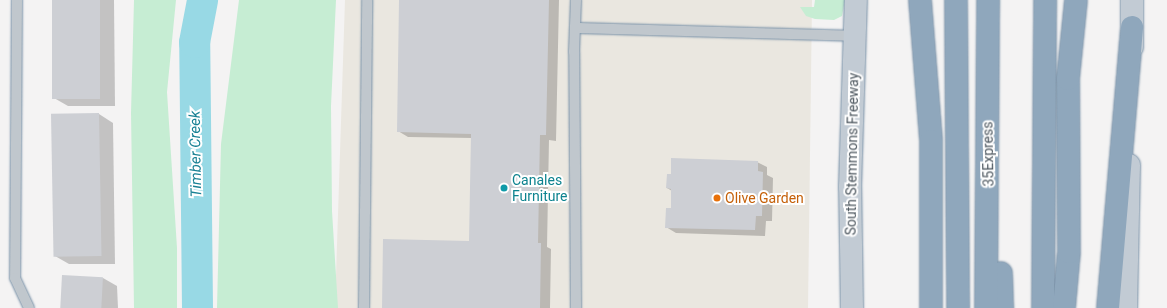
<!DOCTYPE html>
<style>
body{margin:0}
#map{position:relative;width:1167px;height:308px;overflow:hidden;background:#f4f3f3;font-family:Roboto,sans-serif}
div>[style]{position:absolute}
.commercial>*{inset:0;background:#eae7e0}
.green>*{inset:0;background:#c6edd3}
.shadow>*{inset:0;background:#0003}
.river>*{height:31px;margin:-15.5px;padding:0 15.5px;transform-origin:15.5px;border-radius:15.5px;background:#98d9e5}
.building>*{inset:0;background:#cdcfd4;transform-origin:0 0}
.roads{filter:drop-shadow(0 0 1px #7a92a8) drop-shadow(0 0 1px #7a92a8)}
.service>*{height:10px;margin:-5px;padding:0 5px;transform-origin:5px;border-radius:5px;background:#c0c7cd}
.secondary>*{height:22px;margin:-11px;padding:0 11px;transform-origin:11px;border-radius:11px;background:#c2cbd4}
.motorway>*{height:22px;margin:-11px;padding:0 11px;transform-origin:11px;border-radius:11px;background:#8fa7bc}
.dots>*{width:11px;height:11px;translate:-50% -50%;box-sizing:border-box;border:2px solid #fff;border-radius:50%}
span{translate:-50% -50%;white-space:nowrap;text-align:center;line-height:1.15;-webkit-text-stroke:4px #fff;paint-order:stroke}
.street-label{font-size:14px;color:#4c565e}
.culture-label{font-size:14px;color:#0d838f}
.left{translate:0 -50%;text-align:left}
.food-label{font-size:14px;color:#c56008}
.water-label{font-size:15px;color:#198194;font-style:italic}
</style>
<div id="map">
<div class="commercial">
<div style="clip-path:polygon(345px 0,812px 0,808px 308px,336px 308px,336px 276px)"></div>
</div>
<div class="green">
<div style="clip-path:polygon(134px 0,176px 0,167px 92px,177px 248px,177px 308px,134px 308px,131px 113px)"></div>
<div style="clip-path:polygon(239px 0,336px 0,331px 106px,332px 211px,338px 308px,217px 308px,221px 144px)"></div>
<div style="clip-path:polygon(815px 0,845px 0,842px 16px,834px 20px,815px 19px,806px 16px,800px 7px,814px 7px)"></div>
</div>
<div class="shadow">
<div style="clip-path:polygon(53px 0,114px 0,115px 106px,68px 106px,54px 98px)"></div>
<div style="clip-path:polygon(400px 0,559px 0,556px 141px,549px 140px,547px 247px,551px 249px,550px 308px,383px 308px,470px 242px,472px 138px,408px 137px,398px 131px)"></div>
<div style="clip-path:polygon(99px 114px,113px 123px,115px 264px,69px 264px,55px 256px,52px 115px)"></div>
<div style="clip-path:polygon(757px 162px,767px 167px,767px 175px,773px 178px,772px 221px,766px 221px,765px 236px,676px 233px,666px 227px,672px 209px,672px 191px,667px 188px)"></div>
<div style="clip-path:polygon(103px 278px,117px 286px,118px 308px,64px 308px)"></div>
</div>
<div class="river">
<div style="left:197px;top:308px;width:266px;rotate:-90.6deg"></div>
<div style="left:194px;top:42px;width:43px;rotate:-79.2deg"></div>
</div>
<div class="building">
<div style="left:52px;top:0;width:48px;height:99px"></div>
<div style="clip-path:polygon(399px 0,549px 0,546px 135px,540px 135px,538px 243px,541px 243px,540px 308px,382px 308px,383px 239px,469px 241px,471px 134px,397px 132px)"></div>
<div style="left:99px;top:113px;width:143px;height:48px;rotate:89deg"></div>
<div style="clip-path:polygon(671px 158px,758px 161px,758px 171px,763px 172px,762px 216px,756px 216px,755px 230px,665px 228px,666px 208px,671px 208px,671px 189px,666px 188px,667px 174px,671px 174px)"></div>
<div style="left:62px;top:275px;width:41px;height:33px;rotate:3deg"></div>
</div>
<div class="roads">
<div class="service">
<div style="left:17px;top:0;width:278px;rotate:90.4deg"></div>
<div style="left:15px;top:278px;width:33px;rotate:65deg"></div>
<div style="left:575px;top:28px;width:280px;rotate:1.6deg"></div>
<div style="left:364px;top:308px;width:308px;rotate:-89.4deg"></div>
<div style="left:576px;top:308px;width:256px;rotate:-90.4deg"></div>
<div style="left:574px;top:52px;width:52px;rotate:-87.8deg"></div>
</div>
<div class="secondary">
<div style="left:1132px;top:47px;width:47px;rotate:-90deg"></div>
<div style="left:852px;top:308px;width:121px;rotate:-90.9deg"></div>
<div style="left:850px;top:187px;width:187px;rotate:-88.2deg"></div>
<div style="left:1126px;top:308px;width:143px;rotate:-88.8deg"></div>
</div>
<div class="motorway">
<div style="left:920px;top:0;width:141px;rotate:85.5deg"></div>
<div style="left:931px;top:141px;width:167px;rotate:90deg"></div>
<div style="left:956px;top:0;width:308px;rotate:89.6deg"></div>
<div style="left:1001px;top:273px;width:35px;rotate:88deg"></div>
<div style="left:986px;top:308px;width:308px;rotate:-89.6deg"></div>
<div style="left:1043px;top:308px;width:308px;rotate:-89.6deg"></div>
<div style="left:1064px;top:308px;width:56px;rotate:-84.9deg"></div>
<div style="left:1069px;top:252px;width:173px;rotate:-90.3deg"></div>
<div style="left:1068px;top:79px;width:79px;rotate:-84.2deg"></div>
<div style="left:1108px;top:308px;width:282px;rotate:-85.1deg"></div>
</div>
</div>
<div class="dots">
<div style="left:504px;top:188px;background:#0f9aa8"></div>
<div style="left:717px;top:198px;background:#e8710a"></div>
</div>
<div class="street-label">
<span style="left:852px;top:154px;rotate:-89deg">South Stemmons Freeway</span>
<span style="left:988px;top:154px;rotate:-91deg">35Express</span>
</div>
<div class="culture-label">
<span class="left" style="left:512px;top:188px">Canales<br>Furniture</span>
</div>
<div class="food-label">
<span class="left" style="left:725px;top:198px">Olive Garden</span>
</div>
<div class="water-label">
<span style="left:196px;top:154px;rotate:-91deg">Timber Creek</span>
</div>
</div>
